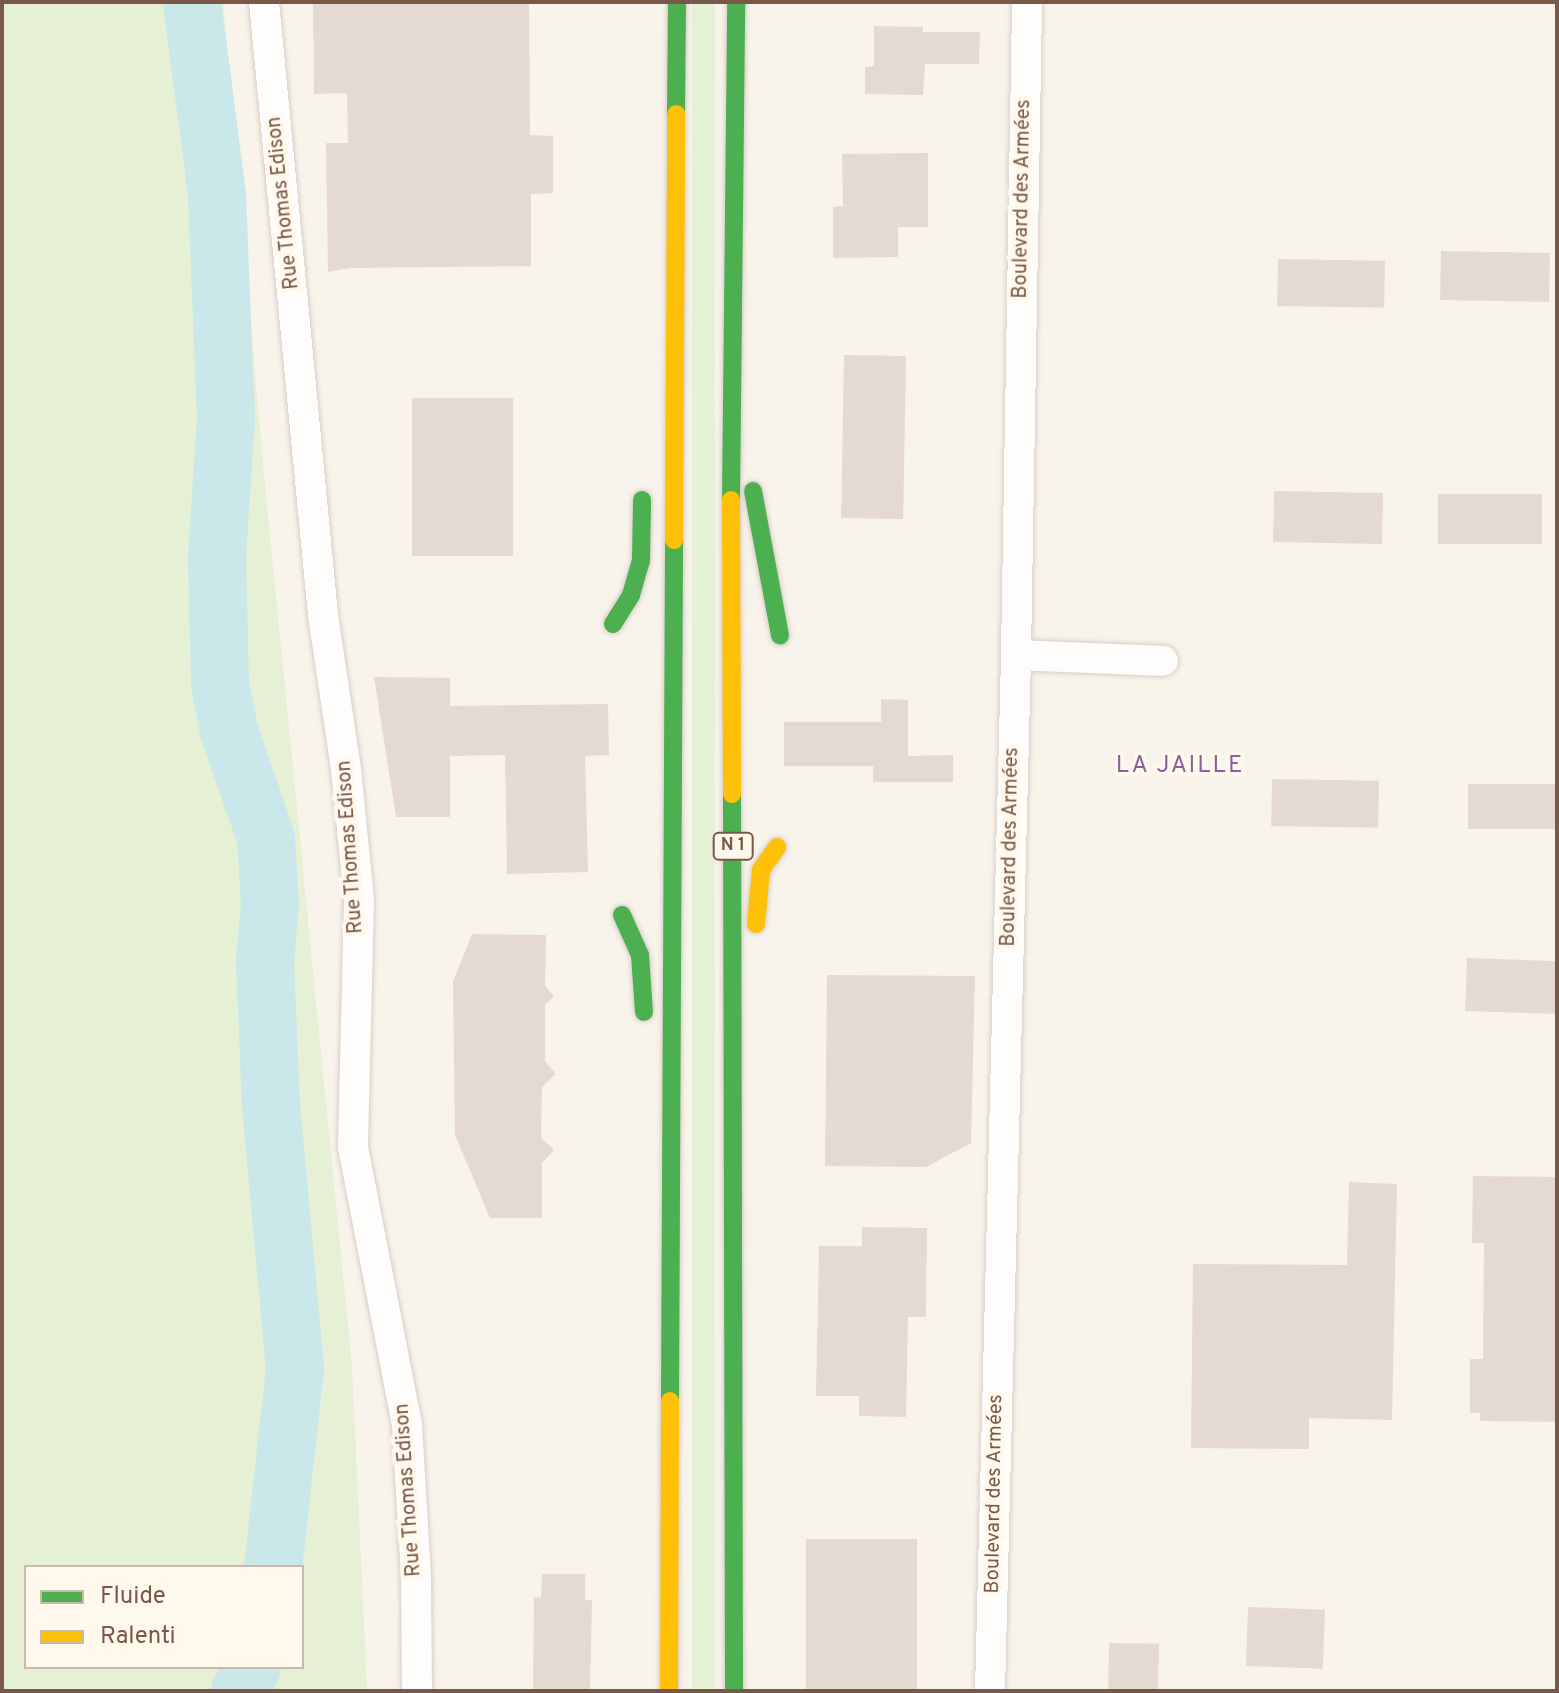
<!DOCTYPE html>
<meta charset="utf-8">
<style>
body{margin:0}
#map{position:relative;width:1559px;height:1693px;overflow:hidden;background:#f8f3eb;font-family:Overpass,sans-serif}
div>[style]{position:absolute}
.green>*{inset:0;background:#e5f0d4;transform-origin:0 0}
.river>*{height:58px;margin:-29px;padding:0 29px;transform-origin:29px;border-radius:29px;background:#cae8ea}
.building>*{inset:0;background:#e5dad2;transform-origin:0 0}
.roads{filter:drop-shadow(0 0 2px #d7cec8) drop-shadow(0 0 2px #d7cec8)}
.street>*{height:30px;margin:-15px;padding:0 15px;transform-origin:15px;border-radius:15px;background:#fefdfc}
.fast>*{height:18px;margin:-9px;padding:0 9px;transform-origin:9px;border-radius:9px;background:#4caf50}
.slow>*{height:18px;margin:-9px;padding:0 9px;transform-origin:9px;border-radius:9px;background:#ffc107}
span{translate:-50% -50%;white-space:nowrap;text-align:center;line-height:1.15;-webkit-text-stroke:8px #fff8ed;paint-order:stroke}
.shield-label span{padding:2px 6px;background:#fff8ed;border:2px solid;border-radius:6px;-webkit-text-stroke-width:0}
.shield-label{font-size:18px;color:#7a5847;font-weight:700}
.street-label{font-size:20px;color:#7a5847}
.quarter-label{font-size:24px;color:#88629e;letter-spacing:2px}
.frame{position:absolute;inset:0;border:4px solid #7a5847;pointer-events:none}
.legend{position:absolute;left:24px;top:1565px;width:280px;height:104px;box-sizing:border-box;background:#fff8ed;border:2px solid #cab8ab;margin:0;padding:10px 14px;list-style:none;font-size:24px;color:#7a5847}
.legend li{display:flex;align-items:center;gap:16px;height:40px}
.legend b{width:40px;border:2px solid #cab8ab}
</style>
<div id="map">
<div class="green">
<div style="clip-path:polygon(evenodd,2px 2px,223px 2px,263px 465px,352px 1366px,367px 1691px,2px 1691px,2px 2px,26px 1567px,302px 1567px,302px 1667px,26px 1667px,26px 1567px)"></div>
<div style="left:692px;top:2px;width:23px;height:1689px"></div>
</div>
<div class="river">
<div style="left:192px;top:2px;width:195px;rotate:82.6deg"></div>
<div style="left:217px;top:195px;width:223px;rotate:87.7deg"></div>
<div style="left:226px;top:418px;width:140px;rotate:93.7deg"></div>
<div style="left:217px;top:558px;width:127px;rotate:88.6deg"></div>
<div style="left:220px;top:685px;width:47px;rotate:78.9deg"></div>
<div style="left:229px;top:731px;width:113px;rotate:70.9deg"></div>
<div style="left:266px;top:838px;width:66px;rotate:86.5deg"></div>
<div style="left:270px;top:904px;width:58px;rotate:94.9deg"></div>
<div style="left:265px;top:962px;width:143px;rotate:87.6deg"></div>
<div style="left:271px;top:1105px;width:265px;rotate:84.8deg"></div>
<div style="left:295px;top:1369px;width:199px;rotate:96.3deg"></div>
<div style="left:240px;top:1691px;width:27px;rotate:-63deg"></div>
</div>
<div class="building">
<div style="clip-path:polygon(313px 2px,529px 2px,530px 135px,553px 136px,553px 193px,531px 194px,531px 266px,349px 268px,328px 272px,326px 143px,348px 143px,347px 93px,314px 94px)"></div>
<div style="clip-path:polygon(874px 26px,923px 27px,923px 32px,980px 32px,979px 64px,925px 64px,923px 95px,865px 94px,865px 67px,874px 66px)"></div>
<div style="clip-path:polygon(928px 153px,928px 227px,898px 227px,898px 257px,833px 258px,833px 207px,843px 206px,842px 154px)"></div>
<div style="left:1441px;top:251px;width:109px;height:49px;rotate:1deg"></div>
<div style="left:1278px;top:259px;width:107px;height:47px;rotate:1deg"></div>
<div style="left:844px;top:355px;width:62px;height:163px;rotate:1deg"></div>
<div style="left:513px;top:398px;width:158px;height:101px;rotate:90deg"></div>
<div style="left:1274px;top:491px;width:109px;height:51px;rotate:1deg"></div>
<div style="left:1438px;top:494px;width:104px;height:50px"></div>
<div style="clip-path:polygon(374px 677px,450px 678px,450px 706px,608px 704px,609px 755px,585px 756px,588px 872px,507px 874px,505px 755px,450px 756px,450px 817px,396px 817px)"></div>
<div style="clip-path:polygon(881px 699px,908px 700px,908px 756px,953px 755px,953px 782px,873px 782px,873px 766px,784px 766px,784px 722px,881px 722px)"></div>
<div style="left:1272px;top:779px;width:107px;height:47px;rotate:1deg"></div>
<div style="left:1557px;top:784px;width:45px;height:89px;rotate:90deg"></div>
<div style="clip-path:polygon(472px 934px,546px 935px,545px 986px,554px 996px,545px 1005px,545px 1061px,556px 1074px,542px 1087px,541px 1138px,554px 1150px,542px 1163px,542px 1218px,490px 1218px,455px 1135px,453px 982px)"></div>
<div style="left:1467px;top:958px;width:90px;height:53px;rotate:2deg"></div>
<div style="clip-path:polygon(827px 975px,975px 976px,971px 1143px,926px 1167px,825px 1166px)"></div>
<div style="clip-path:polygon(1473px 1176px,1557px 1177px,1557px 1422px,1480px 1421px,1480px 1413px,1470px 1413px,1470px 1359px,1483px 1359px,1484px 1243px,1472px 1243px)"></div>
<div style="clip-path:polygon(1349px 1182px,1397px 1184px,1392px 1420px,1309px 1418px,1309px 1449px,1191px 1448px,1193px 1264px,1347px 1265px)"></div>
<div style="clip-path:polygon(862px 1227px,927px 1228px,926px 1317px,908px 1317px,906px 1417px,859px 1416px,859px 1396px,816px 1396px,819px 1246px,862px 1246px)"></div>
<div style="left:806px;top:1539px;width:111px;height:152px"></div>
<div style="clip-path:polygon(542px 1574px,585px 1574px,585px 1600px,592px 1600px,590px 1691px,533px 1691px,534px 1597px,541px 1598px)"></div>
<div style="left:1248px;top:1607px;width:77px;height:59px;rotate:2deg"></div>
<div style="left:1109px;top:1643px;width:50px;height:48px;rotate:1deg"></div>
</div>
<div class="roads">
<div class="street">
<div style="left:264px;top:2px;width:616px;rotate:84.5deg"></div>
<div style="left:323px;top:615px;width:156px;rotate:81.5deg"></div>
<div style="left:346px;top:769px;width:132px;rotate:84.3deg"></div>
<div style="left:359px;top:900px;width:247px;rotate:91.4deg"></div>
<div style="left:353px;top:1147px;width:283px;rotate:79deg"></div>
<div style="left:407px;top:1425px;width:153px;rotate:86.6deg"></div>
<div style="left:416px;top:1578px;width:113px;rotate:89.5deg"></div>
<div style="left:1016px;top:655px;width:147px;rotate:2.3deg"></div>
<div style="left:990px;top:1691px;width:1036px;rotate:-88.56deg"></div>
<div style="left:1016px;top:655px;width:653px;rotate:-89.03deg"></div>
</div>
<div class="fast">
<div style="left:676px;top:114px;width:112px;rotate:-89.5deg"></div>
<div style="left:753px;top:491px;width:147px;rotate:79.4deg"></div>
<div style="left:731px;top:500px;width:498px;rotate:-89.4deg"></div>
<div style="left:613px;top:624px;width:34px;rotate:-58deg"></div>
<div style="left:631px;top:595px;width:36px;rotate:-74deg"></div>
<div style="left:641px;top:560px;width:60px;rotate:-89deg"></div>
<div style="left:732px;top:794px;width:897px;rotate:89.87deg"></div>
<div style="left:622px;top:915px;width:44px;rotate:65.8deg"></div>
<div style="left:640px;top:955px;width:57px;rotate:86deg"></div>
<div style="left:670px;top:1401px;width:861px;rotate:-89.73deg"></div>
</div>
<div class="slow">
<div style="left:731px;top:500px;width:294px;rotate:89.8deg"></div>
<div style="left:674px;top:540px;width:426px;rotate:-89.7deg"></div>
<div style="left:756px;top:924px;width:54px;rotate:-84.7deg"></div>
<div style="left:761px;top:870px;width:28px;rotate:-55deg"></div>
<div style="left:669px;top:1691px;width:290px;rotate:-89.8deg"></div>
</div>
</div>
<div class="shield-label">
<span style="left:733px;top:846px">N 1</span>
</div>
<div class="street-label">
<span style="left:1023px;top:199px;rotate:-89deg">Boulevard des Armées</span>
<span style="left:284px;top:203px;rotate:-96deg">Rue Thomas Edison</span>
<span style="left:351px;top:847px;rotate:-94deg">Rue Thomas Edison</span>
<span style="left:1011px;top:847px;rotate:-89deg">Boulevard des Armées</span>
<span style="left:409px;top:1490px;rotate:-94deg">Rue Thomas Edison</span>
<span style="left:995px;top:1494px;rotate:-89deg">Boulevard des Armées</span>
</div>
<div class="quarter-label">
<span style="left:1180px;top:767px">LA JAILLE</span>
</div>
<div class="frame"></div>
<ul class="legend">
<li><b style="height:10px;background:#4caf50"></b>Fluide</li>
<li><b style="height:10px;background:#ffc107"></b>Ralenti</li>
</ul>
</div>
